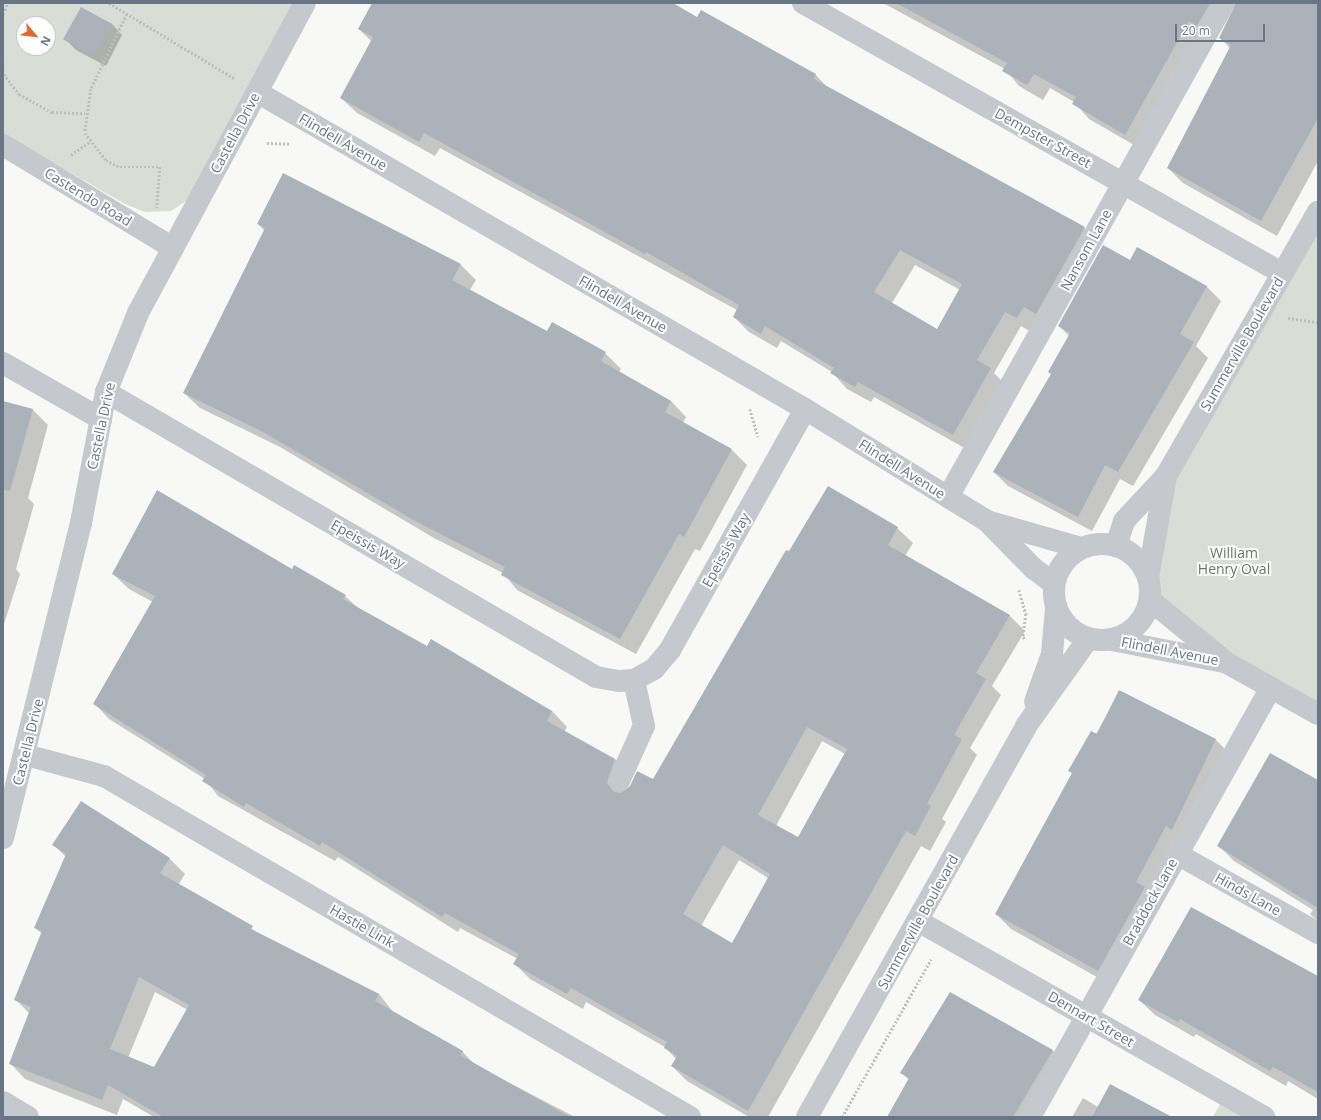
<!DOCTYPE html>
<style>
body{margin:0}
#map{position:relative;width:1321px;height:1120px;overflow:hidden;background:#f8f9f6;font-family:"Open Sans",sans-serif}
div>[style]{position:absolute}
.green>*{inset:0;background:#d8ded5}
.shadow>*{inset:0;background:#0003}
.building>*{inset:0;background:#abb2b9;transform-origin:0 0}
.path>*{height:2.5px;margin-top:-1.25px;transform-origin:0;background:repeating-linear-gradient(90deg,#bcbfc2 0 2px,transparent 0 4px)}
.street>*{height:22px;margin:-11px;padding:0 11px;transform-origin:11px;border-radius:11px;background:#c5c8cc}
.street>.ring{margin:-11px;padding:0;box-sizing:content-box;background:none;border:22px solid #c5c8cc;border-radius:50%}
span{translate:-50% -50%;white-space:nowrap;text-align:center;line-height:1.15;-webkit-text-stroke:4px #fff;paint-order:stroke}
.street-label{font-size:14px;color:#687687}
.park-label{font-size:14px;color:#657963}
.frame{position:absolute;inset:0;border:4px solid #687687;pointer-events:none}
.north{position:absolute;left:16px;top:16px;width:40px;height:40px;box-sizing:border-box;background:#fff;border:1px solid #c3c8cf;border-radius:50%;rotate:118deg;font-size:11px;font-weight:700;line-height:16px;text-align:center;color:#687687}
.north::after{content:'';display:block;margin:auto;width:14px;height:18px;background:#e3692c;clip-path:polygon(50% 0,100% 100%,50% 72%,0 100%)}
.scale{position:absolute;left:1175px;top:24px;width:90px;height:18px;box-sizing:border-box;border:2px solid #687687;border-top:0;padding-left:5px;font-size:12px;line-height:14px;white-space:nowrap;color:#687687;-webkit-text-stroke:3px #fff;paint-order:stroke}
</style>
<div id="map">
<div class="green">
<div style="clip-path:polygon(evenodd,3px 3px,293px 3px,192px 197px,171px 211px,145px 212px,125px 204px,3px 134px,3px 3px,24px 24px,48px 24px,48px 48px,24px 48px,24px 24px)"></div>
<div style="clip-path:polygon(1318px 212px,1318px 714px,1150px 600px,1148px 577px,1166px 476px)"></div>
<div style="clip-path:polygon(1225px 1095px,1264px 1117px,1213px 1117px)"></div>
</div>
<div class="shadow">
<div style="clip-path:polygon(evenodd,373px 3px,671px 3px,698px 18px,702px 11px,816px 75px,828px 88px,1084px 228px,1099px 243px,1033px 333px,1021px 326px,994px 373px,1005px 384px,968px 450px,874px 397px,871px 402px,847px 389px,832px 372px,781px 341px,777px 348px,749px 332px,734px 317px,737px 310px,440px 148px,435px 156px,357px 113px,341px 98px,372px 42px,359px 29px,373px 3px,915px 265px,960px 290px,937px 330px,892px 303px,915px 265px)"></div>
<div style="clip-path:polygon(883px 3px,1318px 3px,1318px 161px,1277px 236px,1183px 183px,1168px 168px,1230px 48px,1220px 38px,1236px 9px,1233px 8px,1141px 149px,1089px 119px,1074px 102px,1050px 88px,1043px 100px,1019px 86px,1005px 69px)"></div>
<div style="clip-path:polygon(82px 8px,112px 24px,122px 35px,106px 66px,76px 50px,65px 39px)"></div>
<div style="clip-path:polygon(258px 224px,461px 265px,476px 280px,470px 290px,547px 332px,605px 353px,621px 369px,619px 372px,671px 401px,686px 417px,683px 423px,732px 450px,747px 465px,700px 551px,695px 549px,636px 654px,517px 590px,503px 573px,434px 538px,280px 447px,200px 408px,184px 393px,265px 231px)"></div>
<div style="clip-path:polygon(1130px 261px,1206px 286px,1221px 301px,1196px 346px,1208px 358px,1133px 486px,1120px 479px,1092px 531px,1008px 486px,994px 472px,1052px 374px,1069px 336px,1059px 326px)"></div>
<div style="clip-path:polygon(3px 402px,33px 410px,48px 425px,28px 498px,34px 504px,16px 569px,20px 574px,3px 627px)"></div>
<div style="clip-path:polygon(evenodd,897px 528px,913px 543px,905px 556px,1009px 615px,1025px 631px,992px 686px,1001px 695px,970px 748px,977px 755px,942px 819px,946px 822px,930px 851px,921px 846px,768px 1117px,749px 1117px,687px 1081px,672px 1066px,676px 1059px,665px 1047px,586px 1002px,583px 1009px,530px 979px,515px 964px,518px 959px,460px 928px,458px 932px,338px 857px,335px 861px,218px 796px,205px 779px,109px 719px,94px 703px,153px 602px,129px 589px,113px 574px,292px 570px,345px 596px,358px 608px,428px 647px,552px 711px,567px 727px,564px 732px,615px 759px,630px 775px,624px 792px,654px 781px,789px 553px,897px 528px,822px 741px,845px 754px,799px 838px,776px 826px,822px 741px,897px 528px,739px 860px,768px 878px,732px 944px,701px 926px,739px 860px)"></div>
<div style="clip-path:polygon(1120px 691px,1216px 740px,1231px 755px,1113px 986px,1011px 929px,996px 914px)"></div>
<div style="clip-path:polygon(1318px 785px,1318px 921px,1310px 914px,1313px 910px,1234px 861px,1219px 846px)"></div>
<div style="clip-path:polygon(evenodd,81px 802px,170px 859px,185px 874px,178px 885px,260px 934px,379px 994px,393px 1012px,462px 1051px,475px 1065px,575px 1117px,154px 1117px,123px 1099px,117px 1115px,25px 1079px,10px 1063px,30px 1014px,15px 999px,42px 934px,35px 928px,66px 857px,54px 845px,81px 802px,155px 992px,188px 1010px,155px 1068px,128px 1058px,155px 992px)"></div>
<div style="clip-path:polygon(1318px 977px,1318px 1099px,1288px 1081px,1286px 1086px,1196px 1034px,1194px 1037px,1155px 1015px,1139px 1000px)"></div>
<div style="clip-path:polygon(951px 994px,1053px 1051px,1067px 1065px,1036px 1117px,888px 1117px,909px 1080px,902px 1073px)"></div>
<div style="clip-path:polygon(1083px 1098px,1098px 1107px,1170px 1117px,1072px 1117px)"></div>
</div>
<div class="building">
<div style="clip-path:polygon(evenodd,372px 3px,673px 3px,697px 17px,701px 10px,816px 74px,814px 79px,1085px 227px,1036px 314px,1024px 307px,1017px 318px,1005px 312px,977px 360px,991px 368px,953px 435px,858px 382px,855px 387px,830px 373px,834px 368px,765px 326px,761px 334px,733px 317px,739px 305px,646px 252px,645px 254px,424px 133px,419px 142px,340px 98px,373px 37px,358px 29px,372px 3px,900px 250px,962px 284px,937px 329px,874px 292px,900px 250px)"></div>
<div style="clip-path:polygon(896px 3px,1210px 3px,1197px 26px,1189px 21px,1125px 135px,1072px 104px,1076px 97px,1034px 74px,1027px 85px,1002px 71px,1007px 63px)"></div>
<div style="clip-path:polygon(1236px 3px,1318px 3px,1318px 118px,1261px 221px,1167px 168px,1231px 45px,1219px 38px)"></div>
<div style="left:81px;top:7px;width:35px;height:37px;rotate:29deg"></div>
<div style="clip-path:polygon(283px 173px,461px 264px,452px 280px,547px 331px,552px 322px,606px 352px,601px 361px,671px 401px,665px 412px,732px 449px,684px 537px,679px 534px,620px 639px,501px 575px,505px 567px,417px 522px,263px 432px,183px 393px,265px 228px,257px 224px)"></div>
<div style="clip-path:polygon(1103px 245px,1130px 260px,1137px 247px,1207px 286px,1180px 334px,1194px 342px,1118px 472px,1105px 465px,1078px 517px,993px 472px,1051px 374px,1048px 372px,1070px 333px,1058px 326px)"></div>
<div style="clip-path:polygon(3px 401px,33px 409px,10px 491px,3px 490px)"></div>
<div style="clip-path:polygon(evenodd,828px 486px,898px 527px,888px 545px,1010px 615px,976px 673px,986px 679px,954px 735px,962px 739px,927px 804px,931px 806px,915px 836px,906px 831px,748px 1111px,671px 1066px,677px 1056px,664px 1048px,667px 1042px,571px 988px,567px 994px,513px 964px,519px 954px,445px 913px,442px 917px,322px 842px,320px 846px,246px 803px,244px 807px,202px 781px,206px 775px,93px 704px,155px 596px,112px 574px,157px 490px,292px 569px,294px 565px,346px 595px,343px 599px,427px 646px,431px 639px,552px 711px,547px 721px,615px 759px,607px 783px,614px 792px,621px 793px,630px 786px,637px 771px,653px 779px,786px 550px,789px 551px,828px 486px,807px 727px,847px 749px,798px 837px,758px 815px,807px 727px,828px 486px,723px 845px,770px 874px,732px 943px,683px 914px,723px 845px)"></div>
<div style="clip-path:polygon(1119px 690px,1216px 739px,1172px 830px,1166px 826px,1136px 882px,1145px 887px,1098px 971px,995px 914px,1072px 773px,1068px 771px,1091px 731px,1097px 734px)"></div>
<div style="clip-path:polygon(1270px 753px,1318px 780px,1318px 908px,1217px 846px)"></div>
<div style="clip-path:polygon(evenodd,81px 801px,170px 858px,160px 873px,253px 926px,251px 929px,379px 994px,375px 1001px,463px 1051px,460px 1055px,570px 1117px,163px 1117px,108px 1085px,102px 1100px,9px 1064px,31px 1007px,14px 1000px,42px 931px,34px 928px,66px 854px,52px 845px,81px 801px,139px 977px,189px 1005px,154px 1067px,110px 1049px,139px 977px)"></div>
<div style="clip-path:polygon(1191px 907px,1318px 976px,1318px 1092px,1273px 1067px,1270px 1071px,1180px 1019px,1178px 1022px,1138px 1000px)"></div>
<div style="clip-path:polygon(950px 992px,1053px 1050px,1013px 1117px,887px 1117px,909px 1078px,900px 1073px)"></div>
<div style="clip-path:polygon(1110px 1084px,1172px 1117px,1092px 1117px)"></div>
</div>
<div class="path">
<div style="left:109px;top:3px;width:146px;rotate:31deg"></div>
<div style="left:3px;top:14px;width:12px;rotate:-66deg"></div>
<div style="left:127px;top:14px;width:83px;rotate:115.6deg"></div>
<div style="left:91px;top:89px;width:44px;rotate:97.8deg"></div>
<div style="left:85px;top:133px;width:34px;rotate:52deg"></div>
<div style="left:106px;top:160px;width:16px;rotate:27deg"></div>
<div style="left:120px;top:167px;width:40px"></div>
<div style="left:160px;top:167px;width:41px;rotate:94.2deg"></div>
<div style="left:3px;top:62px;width:15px;rotate:90deg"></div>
<div style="left:4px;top:74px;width:25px;rotate:53deg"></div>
<div style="left:19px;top:94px;width:38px;rotate:29deg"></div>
<div style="left:52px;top:112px;width:33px;rotate:2deg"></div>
<div style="left:267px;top:143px;width:23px;rotate:2deg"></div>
<div style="left:71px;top:155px;width:24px;rotate:-36deg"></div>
<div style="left:1288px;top:318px;width:30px;rotate:8deg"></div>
<div style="left:750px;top:409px;width:29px;rotate:74deg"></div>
<div style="left:1019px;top:590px;width:25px;rotate:74deg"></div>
<div style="left:1026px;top:614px;width:23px;rotate:97deg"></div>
<div style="left:1023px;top:637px;width:4px;rotate:27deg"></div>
<div style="left:842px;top:1117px;width:181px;rotate:-60.6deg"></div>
</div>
<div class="street">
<div style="left:803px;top:3px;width:550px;rotate:29.41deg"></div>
<div style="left:257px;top:92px;width:633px;rotate:30.05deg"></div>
<div style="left:805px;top:409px;width:214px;rotate:31.6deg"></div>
<div style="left:987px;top:521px;width:66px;rotate:45.6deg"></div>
<div style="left:1033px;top:568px;width:26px;rotate:37deg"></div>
<div style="left:3px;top:145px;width:199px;rotate:31.2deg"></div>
<div style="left:3px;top:363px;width:113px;rotate:29.7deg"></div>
<div style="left:106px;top:392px;width:567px;rotate:30.18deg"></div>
<div style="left:596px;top:677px;width:23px;rotate:10deg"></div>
<div style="left:619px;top:681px;width:15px;rotate:-4deg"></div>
<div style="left:634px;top:680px;width:23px;rotate:-29deg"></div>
<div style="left:654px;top:669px;width:25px;rotate:-50deg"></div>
<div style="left:670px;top:650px;width:276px;rotate:-60.7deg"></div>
<div style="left:948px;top:497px;width:566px;rotate:-60.81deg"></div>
<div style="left:990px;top:522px;width:95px;rotate:15.9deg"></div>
<div class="ring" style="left:1054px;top:544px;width:74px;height:74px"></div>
<div style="left:1116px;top:546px;width:26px;rotate:-72deg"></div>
<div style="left:1124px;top:521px;width:62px;rotate:-47deg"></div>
<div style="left:1166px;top:476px;width:305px;rotate:-60.1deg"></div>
<div style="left:1148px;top:577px;width:103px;rotate:-79.9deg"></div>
<div style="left:1150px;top:600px;width:99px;rotate:39.3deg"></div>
<div style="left:1227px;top:663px;width:104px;rotate:29.3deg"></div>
<div style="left:1112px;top:640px;width:114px;rotate:11.1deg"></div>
<div style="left:1035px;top:702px;width:51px;rotate:-70.5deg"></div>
<div style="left:1052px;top:654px;width:46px;rotate:-85deg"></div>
<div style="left:26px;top:755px;width:81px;rotate:15.1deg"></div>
<div style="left:104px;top:776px;width:678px;rotate:30.2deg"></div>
<div style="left:619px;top:781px;width:60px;rotate:-65.6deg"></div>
<div style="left:644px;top:726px;width:47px;rotate:-102.3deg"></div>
<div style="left:3px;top:838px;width:325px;rotate:-76.1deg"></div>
<div style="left:81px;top:523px;width:133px;rotate:-79.2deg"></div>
<div style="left:106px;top:392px;width:85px;rotate:-67.9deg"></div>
<div style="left:138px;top:313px;width:352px;rotate:-61.7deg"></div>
<div style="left:1177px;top:854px;width:162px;rotate:29.3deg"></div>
<div style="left:918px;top:921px;width:398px;rotate:29.5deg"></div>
<div style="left:3px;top:1102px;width:29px;rotate:31deg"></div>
<div style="left:807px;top:1117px;width:448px;rotate:-60.7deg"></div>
<div style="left:1026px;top:726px;width:107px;rotate:-54.5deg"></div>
<div style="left:1030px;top:1117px;width:492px;rotate:-60.7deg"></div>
</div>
<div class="street-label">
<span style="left:235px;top:133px;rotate:-62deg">Castella Drive</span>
<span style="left:1043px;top:138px;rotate:29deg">Dempster Street</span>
<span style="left:343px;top:142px;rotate:30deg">Flindell Avenue</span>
<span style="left:88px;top:197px;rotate:31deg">Castendo Road</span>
<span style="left:1086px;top:250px;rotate:-61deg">Nansom Lane</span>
<span style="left:623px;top:304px;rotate:30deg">Flindell Avenue</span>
<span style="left:1242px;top:344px;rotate:-60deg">Summerville Boulevard</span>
<span style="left:101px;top:426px;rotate:-78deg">Castella Drive</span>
<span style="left:902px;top:469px;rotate:32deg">Flindell Avenue</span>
<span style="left:368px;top:544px;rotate:30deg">Epeissis Way</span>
<span style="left:726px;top:550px;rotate:-61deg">Epeissis Way</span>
<span style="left:1170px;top:651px;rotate:11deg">Flindell Avenue</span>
<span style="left:28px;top:742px;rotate:-76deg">Castella Drive</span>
<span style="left:1248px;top:894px;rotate:29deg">Hinds Lane</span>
<span style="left:1150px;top:902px;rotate:-61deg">Braddock Lane</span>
<span style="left:918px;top:922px;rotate:-61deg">Summerville Boulevard</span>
<span style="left:362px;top:926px;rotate:30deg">Hastie Link</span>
<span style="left:1091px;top:1019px;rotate:30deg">Dennart Street</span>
</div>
<div class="park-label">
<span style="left:1234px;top:561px">William<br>Henry Oval</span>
</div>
<div class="frame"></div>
<div class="north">N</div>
<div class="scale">20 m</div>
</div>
